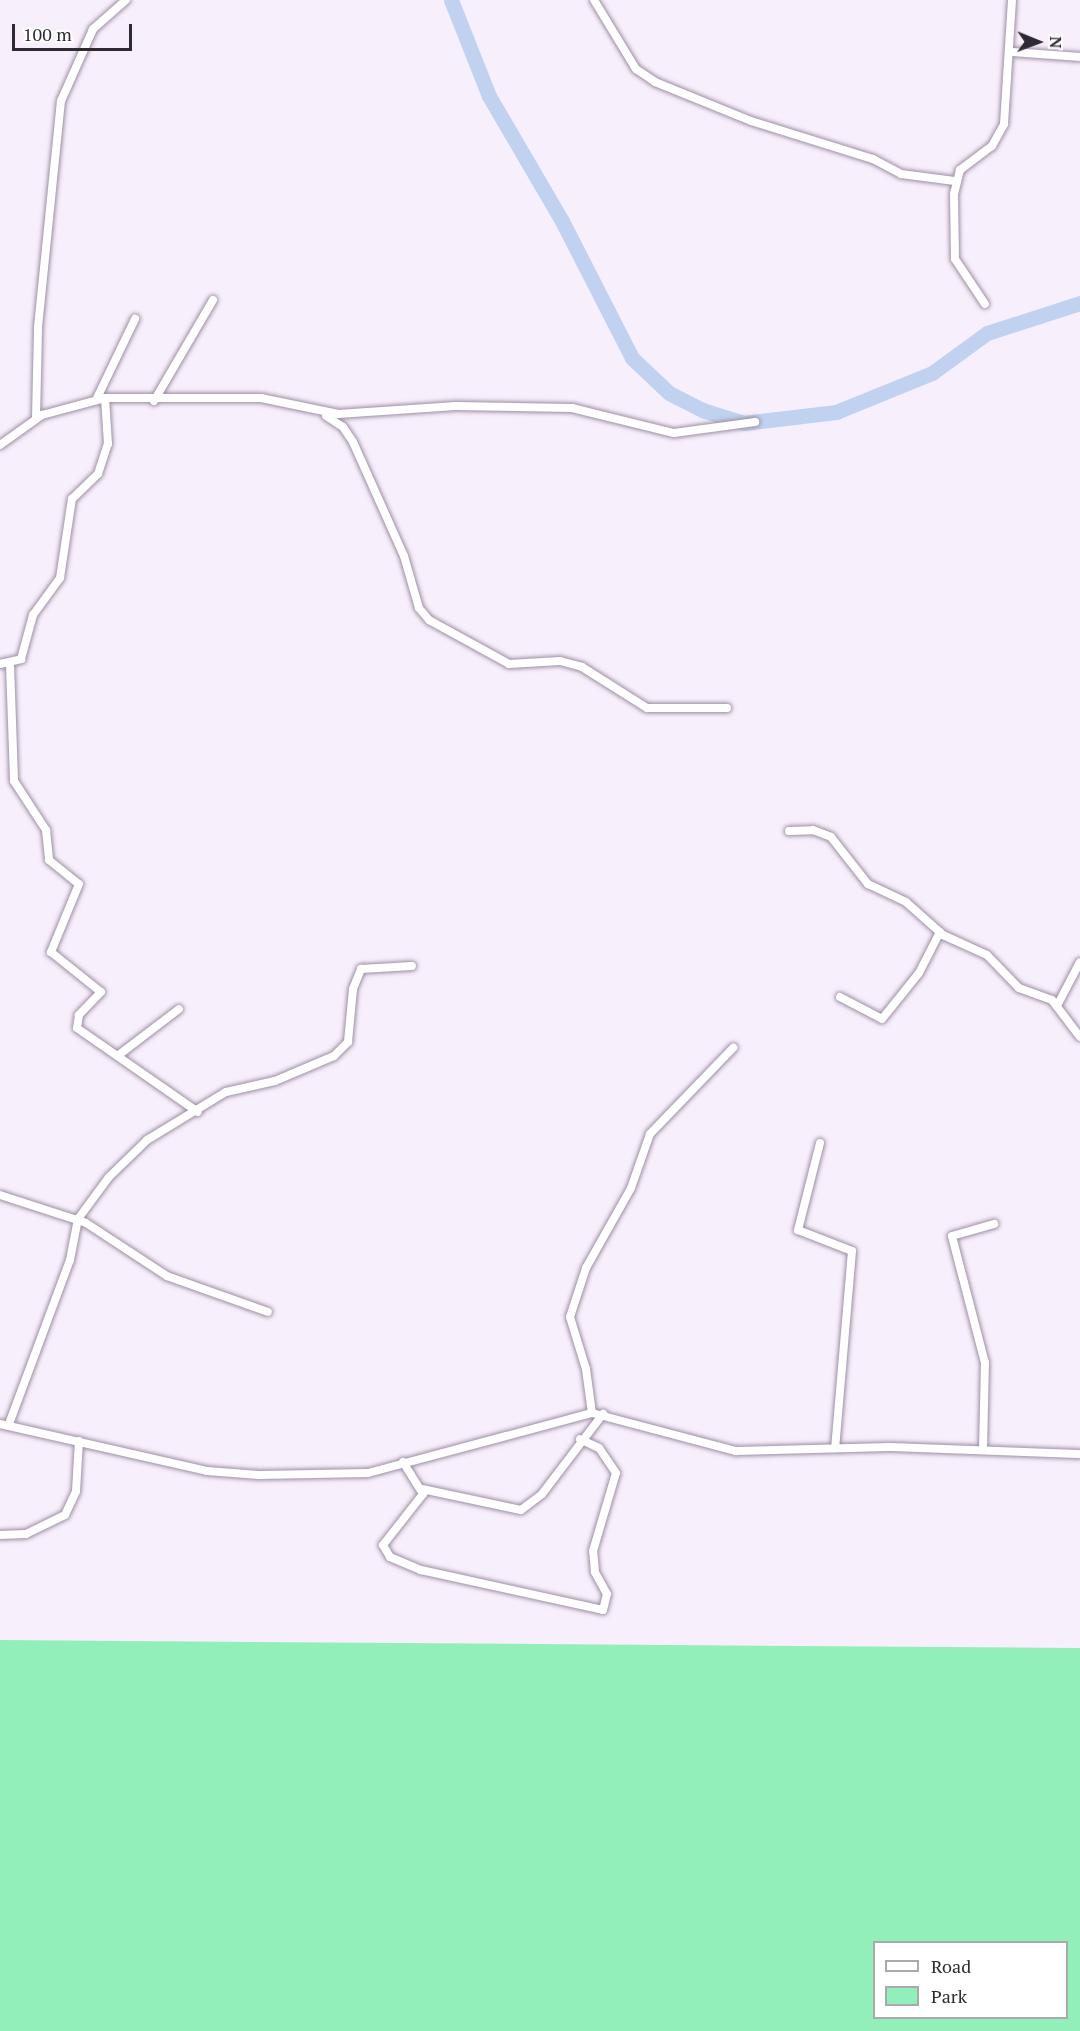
<!DOCTYPE html>
<style>
body{margin:0}
#map{position:relative;width:1080px;height:2031px;overflow:hidden;background:#f8effc;font-family:"PT Serif",serif}
div>[style]{position:absolute}
.green>*{inset:0;background:#93efba}
.river>*{height:15px;margin:-7.5px;padding:0 7.5px;transform-origin:7.5px;border-radius:7.5px;background:#c1d2f1}
.roads{filter:drop-shadow(0 0 2px #9d8fa4) drop-shadow(0 0 2px #9d8fa4)}
.minor>*{height:8px;margin:-4px;padding:0 4px;transform-origin:4px;border-radius:4px;background:#fff}
span{translate:-50% -50%;white-space:nowrap;text-align:center;line-height:1.15;-webkit-text-stroke:6px #fff;paint-order:stroke}
.legend{position:absolute;left:873px;top:1941px;width:195px;height:78px;box-sizing:border-box;background:#fff;border:2px solid #aca9ad;margin:0;padding:8px 10px;list-style:none;font-size:18px;color:#2f2932}
.legend li{display:flex;align-items:center;gap:12px;height:30px}
.legend b{width:30px;border:2px solid #aca9ad}
.north{position:absolute;left:1008px;top:12px;width:60px;height:60px;-webkit-text-stroke:4px #fff;paint-order:stroke;rotate:91deg;font-size:16px;font-weight:700;line-height:24px;text-align:center;color:#2f2932}
.north::after{content:'';display:block;margin:auto;width:21px;height:27px;background:#2f2932;clip-path:polygon(50% 0,100% 100%,50% 72%,0 100%)}
.scale{position:absolute;left:12px;top:24px;width:120px;height:27px;box-sizing:border-box;border:3px solid #2f2932;border-top:0;padding-left:8px;font-size:18px;line-height:21px;white-space:nowrap;color:#2f2932;-webkit-text-stroke:4px #fff;paint-order:stroke}
</style>
<div id="map">
<div class="green">
<div style="clip-path:polygon(evenodd,0 1640px,1080px 1648px,1080px 2031px,0 2031px,0 1640px,874px 1942px,1066px 1942px,1066px 2018px,874px 2018px,874px 1942px)"></div>
</div>
<div class="river">
<div style="left:451px;top:0;width:103px;rotate:68.4deg"></div>
<div style="left:489px;top:96px;width:145px;rotate:59.7deg"></div>
<div style="left:562px;top:221px;width:154px;rotate:62.9deg"></div>
<div style="left:632px;top:358px;width:51px;rotate:43.4deg"></div>
<div style="left:669px;top:393px;width:37px;rotate:27deg"></div>
<div style="left:702px;top:410px;width:44px;rotate:17.2deg"></div>
<div style="left:744px;top:423px;width:93px;rotate:-6.8deg"></div>
<div style="left:836px;top:412px;width:104px;rotate:-22.1deg"></div>
<div style="left:932px;top:373px;width:68px;rotate:-36deg"></div>
<div style="left:987px;top:333px;width:98px;rotate:-17.9deg"></div>
</div>
<div class="roads">
<div class="minor">
<div style="left:594px;top:0;width:81px;rotate:58.7deg"></div>
<div style="left:636px;top:69px;width:23px;rotate:34deg"></div>
<div style="left:655px;top:82px;width:104px;rotate:22.1deg"></div>
<div style="left:751px;top:121px;width:128px;rotate:17.3deg"></div>
<div style="left:873px;top:159px;width:32px;rotate:28deg"></div>
<div style="left:901px;top:174px;width:54px;rotate:7.4deg"></div>
<div style="left:1013px;top:52px;width:67px;rotate:4.3deg"></div>
<div style="left:985px;top:304px;width:54px;rotate:-123.7deg"></div>
<div style="left:955px;top:259px;width:65px;rotate:-90.9deg"></div>
<div style="left:954px;top:194px;width:25px;rotate:-76deg"></div>
<div style="left:960px;top:170px;width:40px;rotate:-37deg"></div>
<div style="left:992px;top:146px;width:25px;rotate:-61deg"></div>
<div style="left:1004px;top:124px;width:124px;rotate:-86.3deg"></div>
<div style="left:97px;top:398px;width:88px;rotate:-64.3deg"></div>
<div style="left:154px;top:401px;width:117px;rotate:-59.7deg"></div>
<div style="left:326px;top:416px;width:20px;rotate:33deg"></div>
<div style="left:343px;top:427px;width:18px;rotate:56deg"></div>
<div style="left:353px;top:442px;width:125px;rotate:65.9deg"></div>
<div style="left:404px;top:556px;width:54px;rotate:73.9deg"></div>
<div style="left:419px;top:608px;width:16px;rotate:50deg"></div>
<div style="left:429px;top:620px;width:91px;rotate:28.8deg"></div>
<div style="left:509px;top:664px;width:51px;rotate:-3.4deg"></div>
<div style="left:560px;top:661px;width:23px;rotate:15deg"></div>
<div style="left:582px;top:667px;width:77px;rotate:32.2deg"></div>
<div style="left:647px;top:708px;width:80px"></div>
<div style="left:36px;top:418px;width:91px;rotate:-88.7deg"></div>
<div style="left:38px;top:327px;width:227px;rotate:-84.2deg"></div>
<div style="left:61px;top:101px;width:79px;rotate:-66deg"></div>
<div style="left:93px;top:29px;width:44px;rotate:-41.3deg"></div>
<div style="left:0;top:445px;width:52px;rotate:-35.5deg"></div>
<div style="left:42px;top:415px;width:65px;rotate:-15.1deg"></div>
<div style="left:105px;top:398px;width:156px"></div>
<div style="left:261px;top:398px;width:79px;rotate:11.7deg"></div>
<div style="left:338px;top:414px;width:118px;rotate:-3.9deg"></div>
<div style="left:456px;top:406px;width:116px;rotate:1deg"></div>
<div style="left:572px;top:408px;width:105px;rotate:13.8deg"></div>
<div style="left:674px;top:433px;width:82px;rotate:-7.7deg"></div>
<div style="left:0;top:664px;width:22px;rotate:-13deg"></div>
<div style="left:21px;top:659px;width:46px;rotate:-74.7deg"></div>
<div style="left:33px;top:615px;width:46px;rotate:-53.9deg"></div>
<div style="left:60px;top:578px;width:80px;rotate:-81.4deg"></div>
<div style="left:72px;top:499px;width:36px;rotate:-44deg"></div>
<div style="left:98px;top:474px;width:32px;rotate:-72deg"></div>
<div style="left:108px;top:444px;width:46px;rotate:-93.7deg"></div>
<div style="left:10px;top:665px;width:116px;rotate:88deg"></div>
<div style="left:14px;top:781px;width:59px;rotate:56.9deg"></div>
<div style="left:46px;top:830px;width:30px;rotate:84deg"></div>
<div style="left:49px;top:860px;width:38px;rotate:39deg"></div>
<div style="left:79px;top:884px;width:74px;rotate:112.4deg"></div>
<div style="left:51px;top:952px;width:64px;rotate:38.7deg"></div>
<div style="left:101px;top:992px;width:32px;rotate:134deg"></div>
<div style="left:79px;top:1015px;width:13px;rotate:99deg"></div>
<div style="left:77px;top:1028px;width:147px;rotate:34.8deg"></div>
<div style="left:789px;top:831px;width:24px;rotate:-2deg"></div>
<div style="left:813px;top:830px;width:19px;rotate:21deg"></div>
<div style="left:831px;top:837px;width:60px;rotate:51.8deg"></div>
<div style="left:868px;top:884px;width:42px;rotate:25.3deg"></div>
<div style="left:906px;top:902px;width:50px;rotate:41.7deg"></div>
<div style="left:943px;top:935px;width:48px;rotate:24.4deg"></div>
<div style="left:987px;top:955px;width:46px;rotate:45.9deg"></div>
<div style="left:1019px;top:988px;width:35px;rotate:20deg"></div>
<div style="left:1052px;top:1000px;width:46px;rotate:52.9deg"></div>
<div style="left:840px;top:997px;width:47px;rotate:27.6deg"></div>
<div style="left:882px;top:1019px;width:59px;rotate:-51.2deg"></div>
<div style="left:919px;top:973px;width:46px;rotate:-62.9deg"></div>
<div style="left:1058px;top:1004px;width:47px;rotate:-62.4deg"></div>
<div style="left:120px;top:1054px;width:74px;rotate:-37.3deg"></div>
<div style="left:820px;top:1143px;width:90px;rotate:104.2deg"></div>
<div style="left:798px;top:1230px;width:58px;rotate:21.3deg"></div>
<div style="left:852px;top:1251px;width:198px;rotate:94.9deg"></div>
<div style="left:0;top:1195px;width:90px;rotate:18deg"></div>
<div style="left:86px;top:1223px;width:97px;rotate:33.2deg"></div>
<div style="left:167px;top:1276px;width:107px;rotate:19.6deg"></div>
<div style="left:592px;top:1413px;width:44px;rotate:-97.8deg"></div>
<div style="left:586px;top:1369px;width:54px;rotate:-107.1deg"></div>
<div style="left:570px;top:1317px;width:52px;rotate:-71.9deg"></div>
<div style="left:586px;top:1268px;width:92px;rotate:-60.6deg"></div>
<div style="left:631px;top:1188px;width:57px;rotate:-70.6deg"></div>
<div style="left:650px;top:1134px;width:120px;rotate:-46deg"></div>
<div style="left:0;top:1424px;width:212px;rotate:12.8deg"></div>
<div style="left:207px;top:1471px;width:52px;rotate:4.4deg"></div>
<div style="left:259px;top:1475px;width:109px;rotate:-1.1deg"></div>
<div style="left:368px;top:1473px;width:232px;rotate:-15deg"></div>
<div style="left:592px;top:1413px;width:149px;rotate:14.8deg"></div>
<div style="left:736px;top:1451px;width:153px;rotate:-1.5deg"></div>
<div style="left:889px;top:1447px;width:191px;rotate:2.1deg"></div>
<div style="left:9px;top:1424px;width:175px;rotate:-69.6deg"></div>
<div style="left:70px;top:1260px;width:42px;rotate:-79deg"></div>
<div style="left:78px;top:1219px;width:52px;rotate:-53.6deg"></div>
<div style="left:109px;top:1177px;width:53px;rotate:-44.2deg"></div>
<div style="left:147px;top:1140px;width:92px;rotate:-31.3deg"></div>
<div style="left:226px;top:1092px;width:50px;rotate:-12.7deg"></div>
<div style="left:275px;top:1081px;width:64px;rotate:-23deg"></div>
<div style="left:334px;top:1056px;width:20px;rotate:-45deg"></div>
<div style="left:348px;top:1042px;width:53px;rotate:-84.6deg"></div>
<div style="left:353px;top:989px;width:22px;rotate:-68deg"></div>
<div style="left:361px;top:969px;width:51px;rotate:-3.4deg"></div>
<div style="left:983px;top:1450px;width:87px;rotate:-88.7deg"></div>
<div style="left:985px;top:1363px;width:131px;rotate:-104.6deg"></div>
<div style="left:952px;top:1236px;width:44px;rotate:-15.9deg"></div>
<div style="left:403px;top:1462px;width:38px;rotate:58deg"></div>
<div style="left:423px;top:1494px;width:65px;rotate:128.1deg"></div>
<div style="left:383px;top:1545px;width:14px;rotate:60deg"></div>
<div style="left:390px;top:1557px;width:34px;rotate:23deg"></div>
<div style="left:421px;top:1570px;width:186px;rotate:12.4deg"></div>
<div style="left:603px;top:1610px;width:16px;rotate:-76deg"></div>
<div style="left:607px;top:1594px;width:25px;rotate:-119deg"></div>
<div style="left:595px;top:1572px;width:21px;rotate:-95deg"></div>
<div style="left:593px;top:1551px;width:81px;rotate:-73.6deg"></div>
<div style="left:616px;top:1473px;width:30px;rotate:-124deg"></div>
<div style="left:599px;top:1448px;width:21px;rotate:-155deg"></div>
<div style="left:422px;top:1489px;width:101px;rotate:12deg"></div>
<div style="left:521px;top:1510px;width:26px;rotate:-37deg"></div>
<div style="left:542px;top:1494px;width:101px;rotate:-52.7deg"></div>
<div style="left:0;top:1535px;width:26px;rotate:-2deg"></div>
<div style="left:26px;top:1534px;width:43px;rotate:-26deg"></div>
<div style="left:65px;top:1515px;width:26px;rotate:-65deg"></div>
<div style="left:76px;top:1491px;width:50px;rotate:-86.6deg"></div>
</div>
</div>
<ul class="legend">
<li><b style="height:8px;background:#fff"></b>Road</li>
<li><b style="height:16px;background:#93efba"></b>Park</li>
</ul>
<div class="north">N</div>
<div class="scale">100 m</div>
</div>
